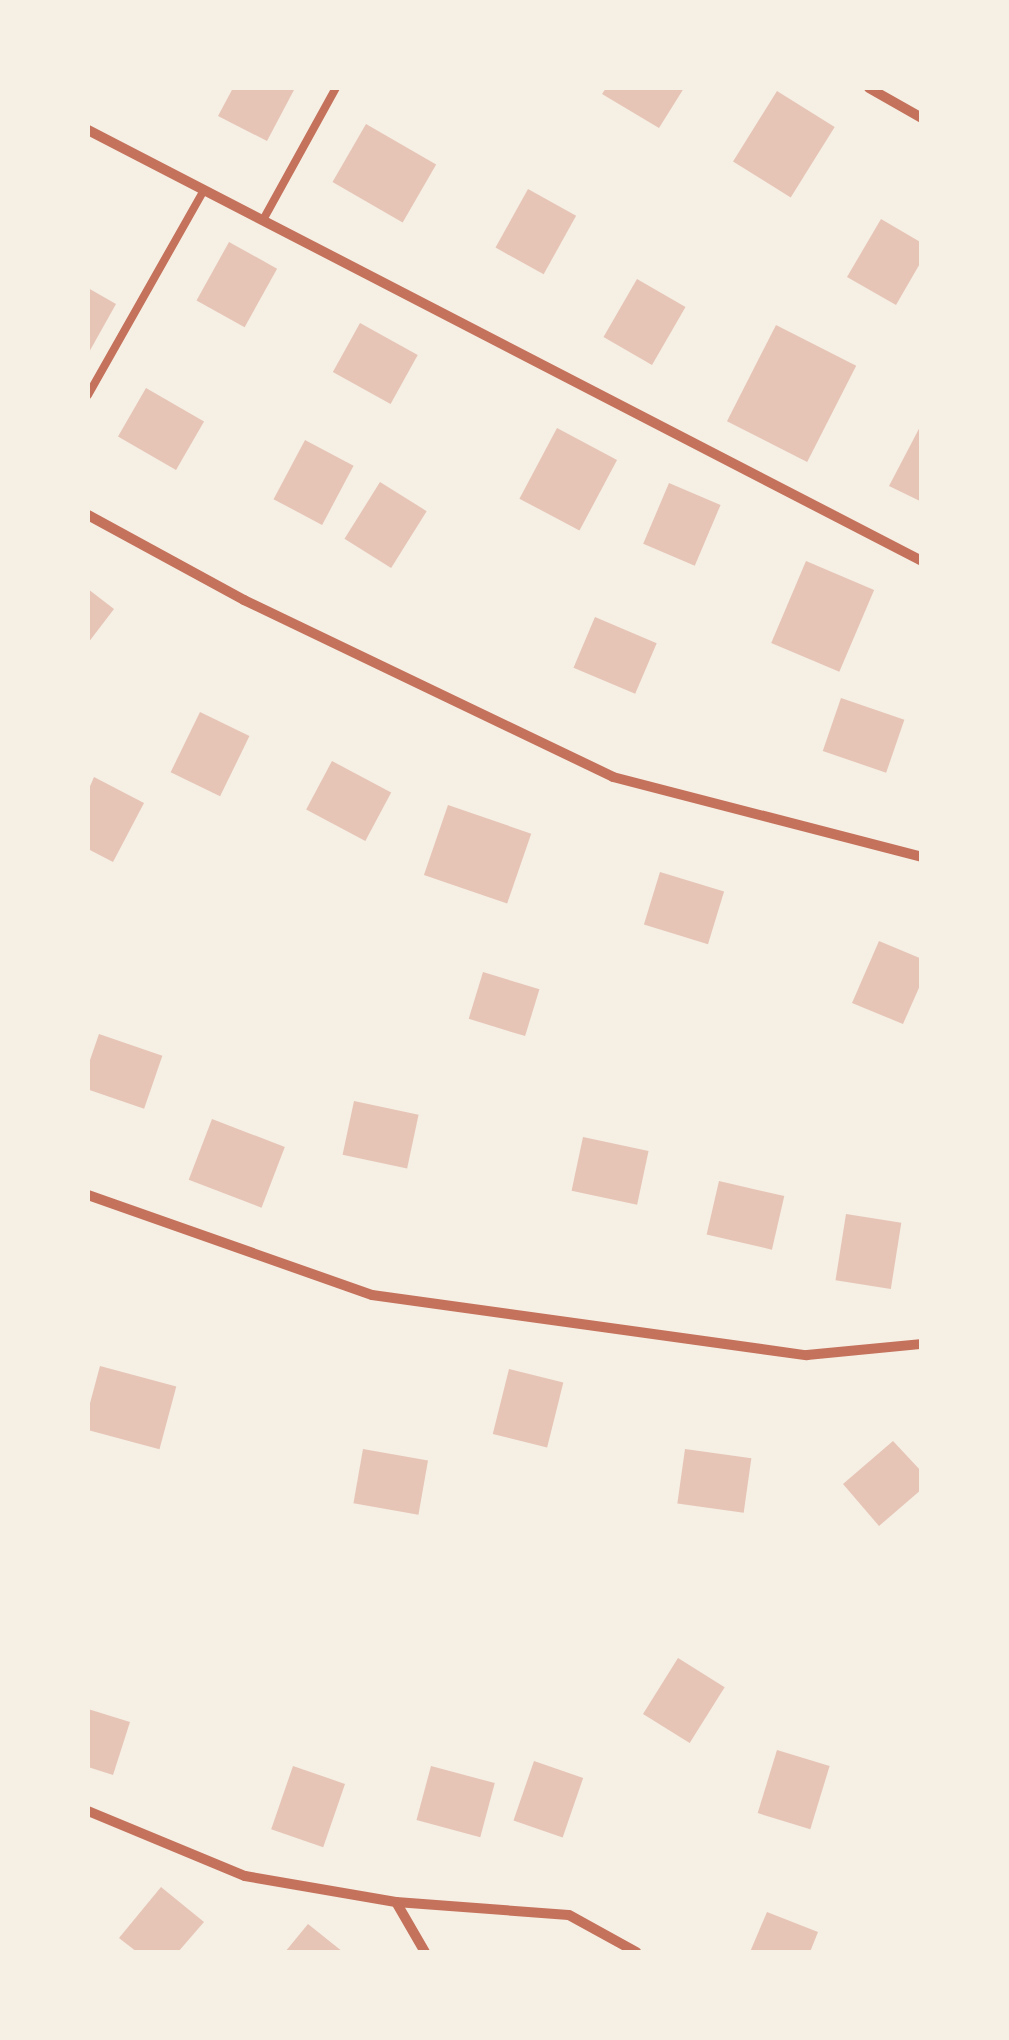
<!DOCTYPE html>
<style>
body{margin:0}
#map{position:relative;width:1009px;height:2040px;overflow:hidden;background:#f6efe4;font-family:"Golos Text",sans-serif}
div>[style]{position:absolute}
.building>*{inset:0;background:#e6c5b7;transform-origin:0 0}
.service>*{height:8px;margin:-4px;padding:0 4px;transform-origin:4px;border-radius:4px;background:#c5725c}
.minor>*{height:10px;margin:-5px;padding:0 5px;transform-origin:5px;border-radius:5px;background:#c5725c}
span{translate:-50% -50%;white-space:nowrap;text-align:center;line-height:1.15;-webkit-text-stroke:10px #f6efe4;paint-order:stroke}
.frame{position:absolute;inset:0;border:90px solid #f6efe4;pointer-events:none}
</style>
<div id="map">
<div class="building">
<div style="clip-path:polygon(233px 88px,295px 88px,267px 141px,218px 116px)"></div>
<div style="clip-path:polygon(606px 88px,684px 88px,659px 128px,602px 94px)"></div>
<div style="left:777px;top:91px;width:68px;height:83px;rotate:32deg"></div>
<div style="left:366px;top:124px;width:81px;height:67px;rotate:30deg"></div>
<div style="left:528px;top:189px;width:55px;height:67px;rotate:29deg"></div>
<div style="clip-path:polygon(881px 219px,922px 243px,922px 260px,896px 305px,847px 277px)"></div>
<div style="left:229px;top:242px;width:55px;height:67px;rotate:29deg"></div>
<div style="left:637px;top:279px;width:56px;height:67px;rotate:30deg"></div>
<div style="clip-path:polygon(88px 288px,116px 304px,88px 354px)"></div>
<div style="left:360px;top:323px;width:66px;height:56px;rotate:29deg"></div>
<div style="left:776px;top:325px;width:90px;height:108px;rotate:27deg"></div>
<div style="left:146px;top:388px;width:67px;height:56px;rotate:30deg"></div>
<div style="clip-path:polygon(922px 423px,922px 502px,889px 486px)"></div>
<div style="left:557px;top:428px;width:68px;height:80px;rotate:28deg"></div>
<div style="left:305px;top:440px;width:55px;height:67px;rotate:28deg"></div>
<div style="left:380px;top:482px;width:55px;height:67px;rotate:32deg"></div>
<div style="left:669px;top:483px;width:56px;height:66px;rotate:23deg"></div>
<div style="left:806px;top:561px;width:74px;height:89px;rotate:23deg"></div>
<div style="clip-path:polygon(88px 589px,114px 609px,88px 643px)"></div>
<div style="left:595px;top:617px;width:67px;height:55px;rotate:23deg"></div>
<div style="left:841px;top:698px;width:67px;height:56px;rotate:19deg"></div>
<div style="left:200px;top:712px;width:55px;height:67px;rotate:26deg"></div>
<div style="left:332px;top:761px;width:67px;height:55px;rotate:28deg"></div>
<div style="clip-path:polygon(94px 777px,144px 803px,113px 862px,88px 849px,88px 791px)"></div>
<div style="left:448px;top:805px;width:88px;height:74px;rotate:19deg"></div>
<div style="left:660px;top:872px;width:67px;height:55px;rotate:17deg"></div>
<div style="clip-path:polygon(879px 941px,922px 959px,922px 981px,903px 1024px,852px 1003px)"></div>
<div style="left:483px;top:972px;width:59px;height:49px;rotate:17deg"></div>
<div style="left:99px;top:1034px;width:67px;height:56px;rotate:19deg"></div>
<div style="left:354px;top:1101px;width:66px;height:55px;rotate:12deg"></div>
<div style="left:212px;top:1119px;width:78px;height:65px;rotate:21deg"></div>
<div style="left:583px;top:1137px;width:67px;height:55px;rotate:12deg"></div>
<div style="left:719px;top:1181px;width:67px;height:55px;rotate:13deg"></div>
<div style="left:846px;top:1214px;width:56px;height:67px;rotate:9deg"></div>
<div style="left:100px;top:1366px;width:79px;height:65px;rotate:15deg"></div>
<div style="left:509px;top:1369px;width:56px;height:67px;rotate:14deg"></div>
<div style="clip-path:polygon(893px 1441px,922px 1472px,922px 1489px,879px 1526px,843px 1484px)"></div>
<div style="left:363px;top:1449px;width:66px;height:55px;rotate:10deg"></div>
<div style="left:685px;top:1449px;width:67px;height:55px;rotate:8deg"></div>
<div style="left:678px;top:1658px;width:55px;height:66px;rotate:32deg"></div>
<div style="clip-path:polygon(88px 1709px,130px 1722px,113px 1775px,88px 1767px)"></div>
<div style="left:777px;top:1750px;width:55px;height:66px;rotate:17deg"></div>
<div style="left:534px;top:1761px;width:52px;height:63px;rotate:19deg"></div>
<div style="left:293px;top:1766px;width:55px;height:67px;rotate:19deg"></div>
<div style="left:431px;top:1766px;width:66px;height:56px;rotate:15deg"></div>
<div style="clip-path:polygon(161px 1887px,204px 1922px,178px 1952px,137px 1952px,119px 1938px)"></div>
<div style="clip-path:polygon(767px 1912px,818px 1932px,810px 1952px,750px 1952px)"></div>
<div style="clip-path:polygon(308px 1924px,343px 1952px,285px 1952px)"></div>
</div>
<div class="service">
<div style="left:263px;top:220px;width:151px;rotate:-61.1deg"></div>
<div style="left:88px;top:395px;width:236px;rotate:-60.5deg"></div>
</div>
<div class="minor">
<div style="left:869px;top:88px;width:61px;rotate:29.5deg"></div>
<div style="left:88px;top:130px;width:939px;rotate:27.33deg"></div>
<div style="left:88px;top:515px;width:178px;rotate:28.6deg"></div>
<div style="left:244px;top:600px;width:409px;rotate:25.6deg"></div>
<div style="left:613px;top:777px;width:319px;rotate:14.5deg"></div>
<div style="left:88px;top:1195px;width:301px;rotate:19.4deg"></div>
<div style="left:372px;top:1295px;width:439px;rotate:7.9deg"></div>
<div style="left:807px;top:1355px;width:116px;rotate:-5.5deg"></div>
<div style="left:88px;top:1811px;width:170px;rotate:22.5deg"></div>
<div style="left:245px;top:1876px;width:153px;rotate:9.8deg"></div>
<div style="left:396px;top:1902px;width:58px;rotate:59.9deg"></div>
<div style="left:396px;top:1902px;width:173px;rotate:4.3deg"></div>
<div style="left:569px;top:1915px;width:77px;rotate:28.9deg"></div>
</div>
<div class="frame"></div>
</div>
